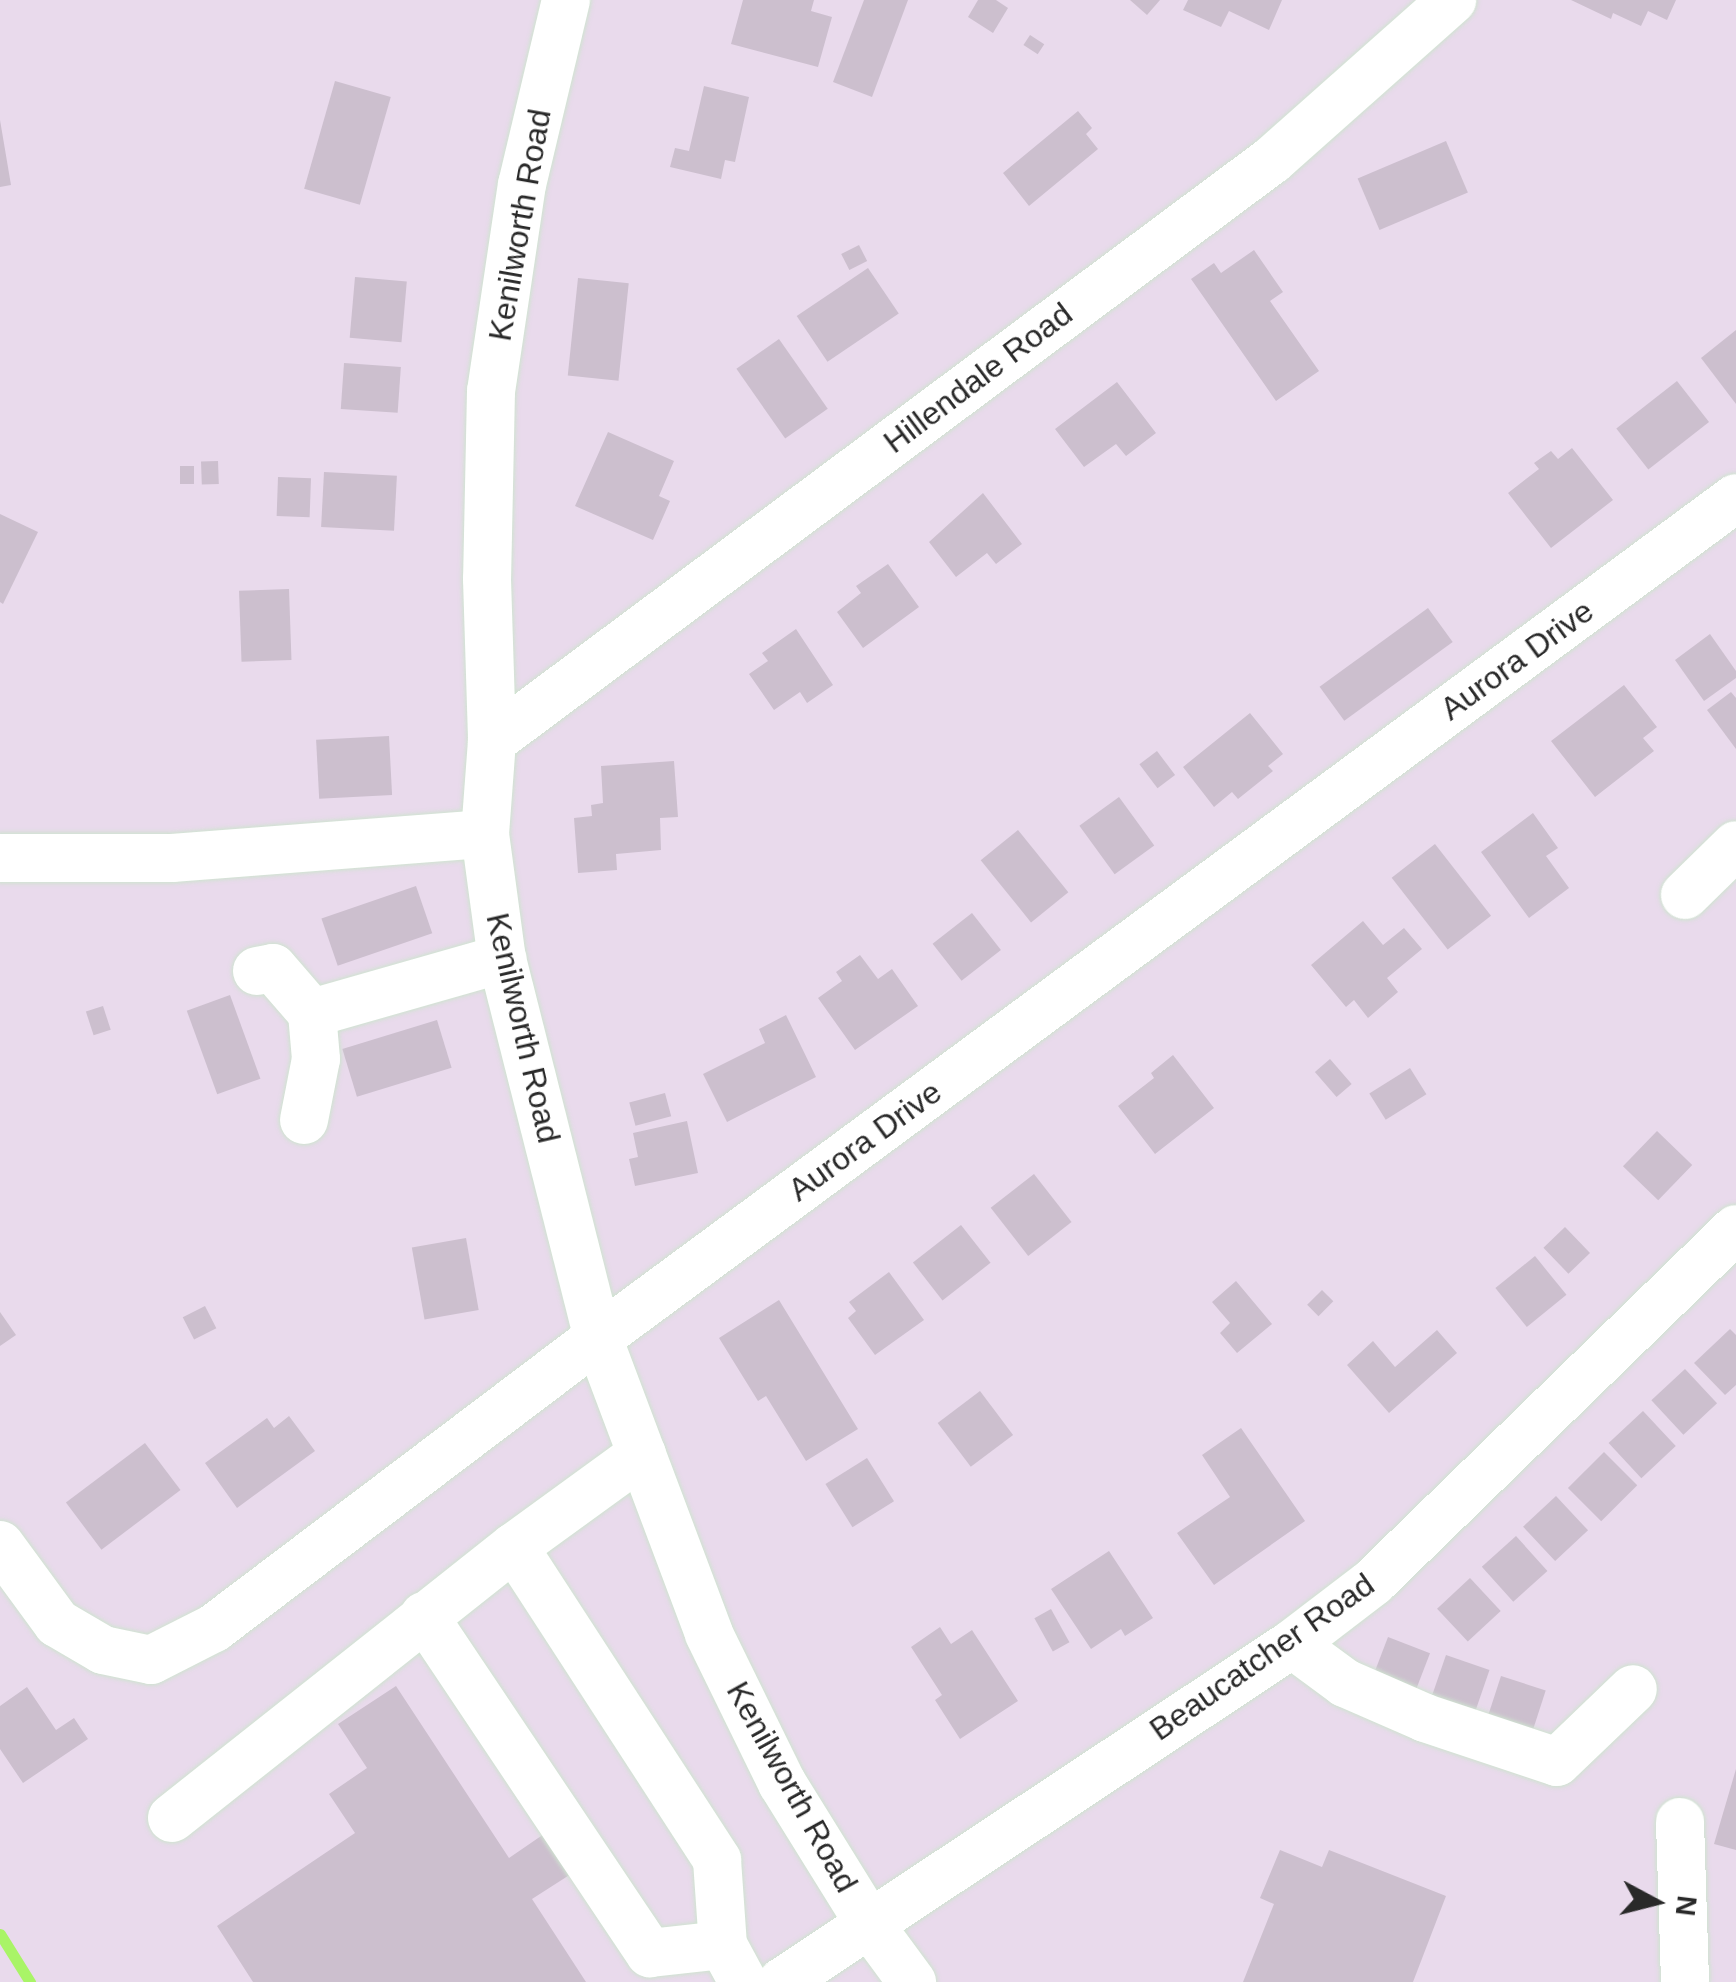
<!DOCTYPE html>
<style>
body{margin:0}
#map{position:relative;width:1736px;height:1982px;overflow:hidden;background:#e9daec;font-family:Arial,sans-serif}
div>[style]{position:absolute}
.stream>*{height:11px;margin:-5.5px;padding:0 5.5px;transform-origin:5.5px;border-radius:5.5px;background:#a9f467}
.building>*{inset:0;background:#ccbfce;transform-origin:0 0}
.roads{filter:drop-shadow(0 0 2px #cfe3d0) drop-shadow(0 0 2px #cfe3d0)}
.minor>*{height:48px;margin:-24px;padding:0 24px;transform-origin:24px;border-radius:24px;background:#fff}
span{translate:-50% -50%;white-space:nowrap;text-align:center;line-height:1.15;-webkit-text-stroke:8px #fff;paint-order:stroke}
.street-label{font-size:32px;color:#292929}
.north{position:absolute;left:1606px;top:1852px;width:100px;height:100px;-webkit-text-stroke:8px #fff;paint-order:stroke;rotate:97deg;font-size:28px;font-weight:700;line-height:40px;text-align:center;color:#292929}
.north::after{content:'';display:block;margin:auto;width:35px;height:45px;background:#292929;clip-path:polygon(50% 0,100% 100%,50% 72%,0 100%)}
</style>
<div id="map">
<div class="stream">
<div style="left:0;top:1934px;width:57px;rotate:58deg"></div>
</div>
<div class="building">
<div style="clip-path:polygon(743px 0,814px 0,811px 11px,832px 17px,818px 67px,731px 44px)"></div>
<div style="clip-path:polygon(864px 0,908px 0,872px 97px,833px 82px)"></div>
<div style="clip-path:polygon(978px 0,996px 0,1008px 8px,993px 33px,968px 17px)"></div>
<div style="clip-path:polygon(1130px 0,1160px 0,1147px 15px)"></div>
<div style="clip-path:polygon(1188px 0,1282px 0,1269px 30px,1229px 11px,1221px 27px,1183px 10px)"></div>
<div style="clip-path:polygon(1571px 0,1676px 0,1667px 20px,1648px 11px,1641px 26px,1613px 13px,1611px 19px)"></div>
<div style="left:1030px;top:35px;width:17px;height:12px;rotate:33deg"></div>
<div style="left:335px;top:81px;width:58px;height:112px;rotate:16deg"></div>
<div style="clip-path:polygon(704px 86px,749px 97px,735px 162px,725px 160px,721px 179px,670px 167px,675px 148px,689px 151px)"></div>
<div style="clip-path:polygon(1078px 111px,1092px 128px,1086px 134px,1098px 149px,1029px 206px,1003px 173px)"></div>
<div style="clip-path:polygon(0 120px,11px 185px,0 187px)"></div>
<div style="left:1446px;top:141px;width:56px;height:96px;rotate:67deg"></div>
<div style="left:859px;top:245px;width:18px;height:20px;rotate:63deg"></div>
<div style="clip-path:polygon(1254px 250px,1283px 292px,1270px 301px,1319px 371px,1276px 401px,1191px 279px,1214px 263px,1221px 273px)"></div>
<div style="left:868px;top:268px;width:55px;height:86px;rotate:56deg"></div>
<div style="left:355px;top:277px;width:52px;height:61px;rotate:5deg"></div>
<div style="left:578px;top:278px;width:51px;height:98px;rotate:6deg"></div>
<div style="clip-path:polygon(1736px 330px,1736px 404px,1701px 358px)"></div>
<div style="left:779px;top:339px;width:85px;height:52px;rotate:55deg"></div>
<div style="left:344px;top:363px;width:57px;height:46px;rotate:4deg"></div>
<div style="left:1677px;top:381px;width:52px;height:77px;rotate:52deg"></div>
<div style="clip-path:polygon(1117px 382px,1156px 433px,1126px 456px,1116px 444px,1084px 467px,1055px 429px)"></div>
<div style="clip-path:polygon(608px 432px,674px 461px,659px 496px,670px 501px,653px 540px,575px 506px)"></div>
<div style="clip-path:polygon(1572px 448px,1613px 500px,1551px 548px,1508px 493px,1539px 469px,1534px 463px,1551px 451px,1558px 459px)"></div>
<div style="left:218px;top:461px;width:23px;height:17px;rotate:88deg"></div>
<div style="left:180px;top:466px;width:14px;height:18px"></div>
<div style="left:324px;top:472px;width:73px;height:55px;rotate:3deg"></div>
<div style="left:278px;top:477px;width:33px;height:39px;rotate:2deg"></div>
<div style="clip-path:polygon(983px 493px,1022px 544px,996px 564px,987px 553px,956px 577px,929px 542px)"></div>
<div style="clip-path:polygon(0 514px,38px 532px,3px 604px,0 602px)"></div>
<div style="clip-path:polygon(888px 564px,919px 607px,863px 648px,837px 612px,861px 593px,856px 586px)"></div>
<div style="left:289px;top:589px;width:71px;height:50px;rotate:88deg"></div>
<div style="left:1428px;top:608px;width:42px;height:134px;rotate:54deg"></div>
<div style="clip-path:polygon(796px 629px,833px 685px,807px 703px,800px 692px,774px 710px,749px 674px,768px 661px,762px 653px)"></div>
<div style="clip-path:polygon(1710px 634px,1736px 671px,1736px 678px,1704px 701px,1675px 660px)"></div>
<div style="clip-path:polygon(1624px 685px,1657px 727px,1643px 738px,1654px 751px,1595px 797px,1551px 741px)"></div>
<div style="clip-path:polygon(1731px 692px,1736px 698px,1736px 749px,1707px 710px)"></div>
<div style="clip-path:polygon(1250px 713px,1283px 754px,1268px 766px,1273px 771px,1238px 799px,1232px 792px,1214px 807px,1183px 767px)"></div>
<div style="left:389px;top:736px;width:59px;height:73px;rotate:87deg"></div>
<div style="left:1157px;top:751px;width:30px;height:22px;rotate:53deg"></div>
<div style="clip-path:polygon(674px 761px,678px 817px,660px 818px,661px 850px,616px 854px,617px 870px,578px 873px,574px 818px,592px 816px,591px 805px,603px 803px,601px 766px)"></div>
<div style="left:1119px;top:797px;width:60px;height:49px;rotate:54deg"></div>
<div style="clip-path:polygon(1533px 813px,1558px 848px,1546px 856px,1569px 888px,1529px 918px,1481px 852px)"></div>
<div style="left:1018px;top:830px;width:80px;height:48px;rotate:51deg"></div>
<div style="left:1435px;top:844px;width:91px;height:55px;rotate:52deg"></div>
<div style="left:416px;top:886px;width:50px;height:100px;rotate:71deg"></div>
<div style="left:972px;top:913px;width:47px;height:50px;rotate:52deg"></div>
<div style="clip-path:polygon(1363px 921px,1383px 945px,1404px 928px,1422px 949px,1387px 978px,1398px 992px,1368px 1018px,1354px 1000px,1346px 1007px,1311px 965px)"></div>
<div style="clip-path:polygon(860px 955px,878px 979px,892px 969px,918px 1006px,855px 1050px,818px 998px,842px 981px,836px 972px)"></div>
<div style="left:230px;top:995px;width:89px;height:46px;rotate:70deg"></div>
<div style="left:103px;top:1006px;width:25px;height:18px;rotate:72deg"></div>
<div style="clip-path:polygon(786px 1015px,816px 1077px,727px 1122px,703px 1074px,765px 1043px,759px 1029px)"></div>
<div style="left:437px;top:1020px;width:50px;height:99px;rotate:73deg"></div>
<div style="clip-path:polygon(1173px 1055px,1214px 1108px,1155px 1154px,1118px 1106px,1154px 1078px,1151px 1073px)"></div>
<div style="left:1330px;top:1059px;width:33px;height:20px;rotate:49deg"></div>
<div style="left:1410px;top:1068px;width:31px;height:48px;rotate:58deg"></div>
<div style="left:665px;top:1093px;width:24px;height:37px;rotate:75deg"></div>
<div style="clip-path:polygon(687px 1121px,698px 1173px,635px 1186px,629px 1159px,638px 1157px,633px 1133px)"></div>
<div style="left:1657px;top:1131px;width:49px;height:49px;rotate:44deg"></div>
<div style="left:1034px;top:1174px;width:61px;height:55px;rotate:52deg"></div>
<div style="left:961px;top:1225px;width:48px;height:61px;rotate:52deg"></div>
<div style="left:1565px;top:1227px;width:36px;height:30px;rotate:46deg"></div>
<div style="left:466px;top:1238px;width:73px;height:55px;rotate:80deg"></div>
<div style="left:1535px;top:1256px;width:50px;height:51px;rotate:51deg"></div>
<div style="clip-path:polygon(889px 1272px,924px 1320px,875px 1355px,848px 1318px,856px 1311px,849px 1302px)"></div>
<div style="clip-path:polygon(1236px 1281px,1272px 1324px,1237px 1353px,1220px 1333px,1230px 1323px,1212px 1302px)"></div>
<div style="left:1322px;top:1290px;width:16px;height:21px;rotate:45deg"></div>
<div style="clip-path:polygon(779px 1300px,858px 1429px,806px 1461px,766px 1396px,758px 1401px,719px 1338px)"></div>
<div style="left:205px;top:1306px;width:25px;height:25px;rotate:63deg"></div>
<div style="clip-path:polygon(0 1312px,16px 1335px,0 1346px)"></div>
<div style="clip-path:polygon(1730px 1329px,1736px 1335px,1736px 1385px,1725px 1395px,1694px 1363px)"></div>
<div style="clip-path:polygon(1437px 1330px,1457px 1353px,1389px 1413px,1347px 1365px,1373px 1341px,1395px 1367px)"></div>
<div style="left:1685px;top:1369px;width:47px;height:46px;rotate:47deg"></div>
<div style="left:980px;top:1391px;width:55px;height:53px;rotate:53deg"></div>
<div style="left:1643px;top:1411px;width:48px;height:47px;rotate:47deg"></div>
<div style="clip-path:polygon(289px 1416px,315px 1451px,237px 1508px,205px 1463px,267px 1418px,274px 1428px)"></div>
<div style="clip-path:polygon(1241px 1428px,1305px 1521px,1214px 1585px,1177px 1533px,1230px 1497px,1202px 1455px)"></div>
<div style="left:145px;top:1443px;width:59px;height:99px;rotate:53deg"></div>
<div style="left:1604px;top:1452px;width:47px;height:51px;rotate:45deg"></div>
<div style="left:867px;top:1458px;width:51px;height:49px;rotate:58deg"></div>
<div style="left:1556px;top:1496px;width:47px;height:45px;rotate:47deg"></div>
<div style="left:1516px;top:1536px;width:47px;height:46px;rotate:48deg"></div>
<div style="clip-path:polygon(1109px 1551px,1153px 1618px,1125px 1636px,1121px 1629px,1091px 1649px,1051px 1589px)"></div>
<div style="left:1470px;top:1578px;width:45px;height:45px;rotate:47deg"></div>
<div style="left:1051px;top:1609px;width:38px;height:19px;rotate:61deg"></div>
<div style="clip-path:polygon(940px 1627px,951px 1644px,972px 1630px,1018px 1701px,960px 1739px,935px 1700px,942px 1695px,911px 1647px)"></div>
<div style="left:1388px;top:1637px;width:45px;height:47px;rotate:21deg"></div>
<div style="left:1446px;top:1655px;width:46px;height:47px;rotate:19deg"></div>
<div style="left:1501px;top:1676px;width:47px;height:49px;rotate:18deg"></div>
<div style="clip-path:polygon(396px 1686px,509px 1858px,544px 1834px,571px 1874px,532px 1899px,586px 1982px,253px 1982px,217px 1926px,355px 1833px,329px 1794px,367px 1768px,338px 1724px)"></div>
<div style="clip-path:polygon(27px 1687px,56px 1730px,74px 1718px,88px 1739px,23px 1783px,0 1749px,0 1706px)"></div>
<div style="clip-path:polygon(1736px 1769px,1736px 1850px,1714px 1844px)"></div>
<div style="clip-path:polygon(1280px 1850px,1322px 1867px,1329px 1850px,1446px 1896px,1413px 1982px,1243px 1982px,1274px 1904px,1260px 1898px)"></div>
</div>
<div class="roads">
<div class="minor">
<div style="left:566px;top:0;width:189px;rotate:103.4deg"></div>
<div style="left:522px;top:184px;width:209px;rotate:98.5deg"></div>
<div style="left:491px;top:391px;width:188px;rotate:91.2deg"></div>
<div style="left:487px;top:579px;width:162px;rotate:88.2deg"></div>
<div style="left:492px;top:741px;width:93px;rotate:94.3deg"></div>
<div style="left:485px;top:834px;width:126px;rotate:82.3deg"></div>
<div style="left:502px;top:959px;width:391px;rotate:75.8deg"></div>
<div style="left:598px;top:1338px;width:316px;rotate:69.4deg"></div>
<div style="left:709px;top:1634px;width:166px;rotate:63.9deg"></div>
<div style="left:782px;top:1783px;width:167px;rotate:58.2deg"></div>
<div style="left:870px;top:1925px;width:71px;rotate:53.6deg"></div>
<div style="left:492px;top:741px;width:973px;rotate:-36.68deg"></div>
<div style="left:1272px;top:160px;width:241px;rotate:-41.6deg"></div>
<div style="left:0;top:858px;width:172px"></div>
<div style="left:172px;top:858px;width:314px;rotate:-4.4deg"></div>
<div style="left:1685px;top:895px;width:71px;rotate:-44.4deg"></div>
<div style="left:257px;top:971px;width:16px;rotate:-11deg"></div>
<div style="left:273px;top:968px;width:60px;rotate:49.1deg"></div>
<div style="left:304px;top:1120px;width:62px;rotate:-78.9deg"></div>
<div style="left:316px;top:1059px;width:46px;rotate:-95deg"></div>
<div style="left:312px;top:1013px;width:198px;rotate:-15.9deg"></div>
<div style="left:642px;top:1454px;width:158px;rotate:144deg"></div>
<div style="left:514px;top:1547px;width:373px;rotate:57deg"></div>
<div style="left:717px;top:1860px;width:85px;rotate:86deg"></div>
<div style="left:723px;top:1945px;width:42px;rotate:61.6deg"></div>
<div style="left:0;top:1545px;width:97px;rotate:53.8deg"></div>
<div style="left:57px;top:1623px;width:53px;rotate:30.4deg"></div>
<div style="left:103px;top:1650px;width:49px;rotate:11.8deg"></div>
<div style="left:151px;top:1660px;width:71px;rotate:-26.9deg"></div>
<div style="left:214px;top:1628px;width:481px;rotate:-37.1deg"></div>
<div style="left:598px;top:1338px;width:1414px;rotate:-36.43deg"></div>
<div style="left:424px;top:1616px;width:406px;rotate:56.2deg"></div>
<div style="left:650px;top:1953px;width:73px;rotate:-6.3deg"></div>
<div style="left:1292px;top:1644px;width:66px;rotate:36.3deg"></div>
<div style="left:1345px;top:1683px;width:87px;rotate:23.6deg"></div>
<div style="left:1425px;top:1718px;width:139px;rotate:18.4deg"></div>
<div style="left:1557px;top:1762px;width:105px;rotate:-43.8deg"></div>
<div style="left:172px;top:1818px;width:436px;rotate:-38.4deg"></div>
<div style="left:1680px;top:1822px;width:160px;rotate:88.2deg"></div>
<div style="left:782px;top:1982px;width:612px;rotate:-33.53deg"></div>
<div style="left:1292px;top:1644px;width:102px;rotate:-37.4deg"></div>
<div style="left:1373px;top:1582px;width:506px;rotate:-44.2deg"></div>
</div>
</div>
<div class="street-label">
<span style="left:520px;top:225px;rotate:-80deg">Kenilworth Road</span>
<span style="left:978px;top:378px;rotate:-37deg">Hillendale Road</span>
<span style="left:1517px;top:660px;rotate:-36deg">Aurora Drive</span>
<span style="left:523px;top:1028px;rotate:77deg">Kenilworth Road</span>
<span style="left:865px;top:1141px;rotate:-36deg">Aurora Drive</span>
<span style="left:1262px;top:1657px;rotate:-35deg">Beaucatcher Road</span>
<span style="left:792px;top:1787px;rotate:61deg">Kenilworth Road</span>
</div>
<div class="north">N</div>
</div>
